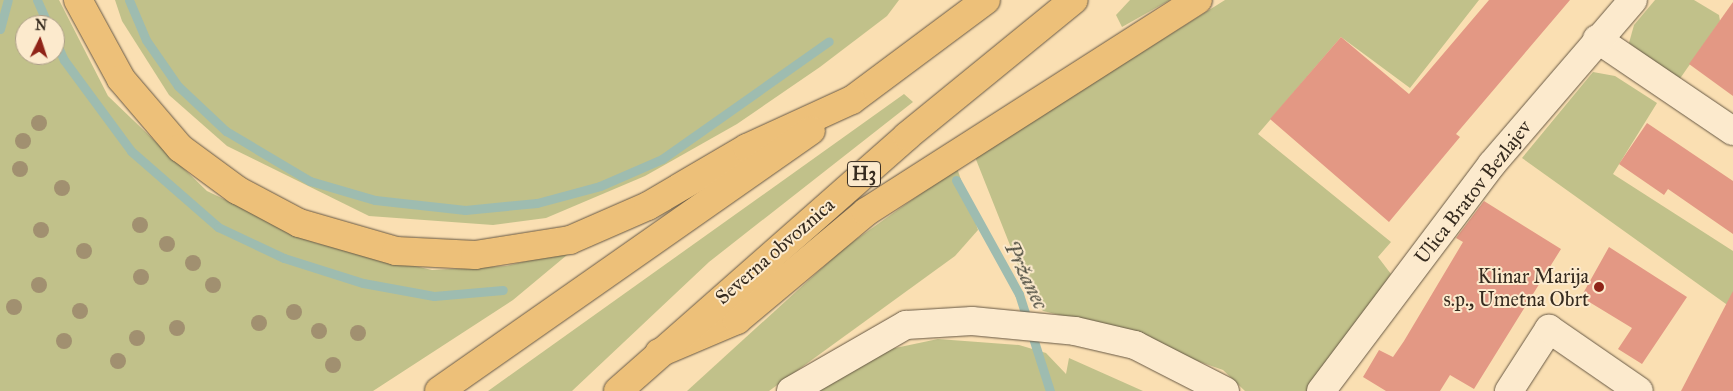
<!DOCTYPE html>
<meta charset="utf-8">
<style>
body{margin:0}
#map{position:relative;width:1733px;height:391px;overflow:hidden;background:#fadfb2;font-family:"IM FELL Great Primer",serif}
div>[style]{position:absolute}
.green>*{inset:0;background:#c1c18a}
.stream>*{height:9px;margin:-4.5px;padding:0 4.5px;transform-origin:4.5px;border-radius:4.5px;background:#9ebcb0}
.building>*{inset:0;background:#e39884}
.roads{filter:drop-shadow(0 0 1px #675844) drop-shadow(0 0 1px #675844)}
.minor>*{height:28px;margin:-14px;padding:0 14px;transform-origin:14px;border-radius:14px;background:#fceacd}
.trunk>*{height:28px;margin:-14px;padding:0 14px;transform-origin:14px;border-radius:14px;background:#edc079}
.motorway>*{height:28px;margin:-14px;padding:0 14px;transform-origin:14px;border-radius:14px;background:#edc079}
.trees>*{width:16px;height:16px;margin:-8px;border-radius:50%;background:#a19070}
.dots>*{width:14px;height:14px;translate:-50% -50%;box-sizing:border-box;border:2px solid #fceacd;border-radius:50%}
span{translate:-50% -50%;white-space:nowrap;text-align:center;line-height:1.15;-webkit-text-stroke:4px #fceacd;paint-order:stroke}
.shield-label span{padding:1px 4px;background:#fceacd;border:1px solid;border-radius:4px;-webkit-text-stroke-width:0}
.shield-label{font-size:19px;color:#362b1f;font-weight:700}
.street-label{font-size:20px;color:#362b1f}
.poi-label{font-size:20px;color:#362b1f}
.right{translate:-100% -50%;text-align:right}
.water-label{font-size:21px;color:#504f43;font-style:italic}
.north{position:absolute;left:15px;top:15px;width:50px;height:50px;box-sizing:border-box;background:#fceacd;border:1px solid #ad9e87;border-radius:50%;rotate:4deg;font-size:14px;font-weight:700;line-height:20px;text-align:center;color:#362b1f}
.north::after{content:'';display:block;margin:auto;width:18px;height:22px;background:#8f2418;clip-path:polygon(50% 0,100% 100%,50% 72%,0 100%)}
</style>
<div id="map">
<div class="green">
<div style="clip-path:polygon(evenodd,0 0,59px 0,108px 96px,207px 191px,316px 243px,432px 270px,506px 266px,573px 250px,513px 300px,373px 391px,0 391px,0 0,25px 25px,55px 25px,55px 55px,25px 55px,25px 25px)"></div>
<div style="clip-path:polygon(115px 0,899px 0,887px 16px,820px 67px,737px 124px,645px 176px,546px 218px,493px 225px,369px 216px,227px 146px,169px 95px,122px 21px)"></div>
<div style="clip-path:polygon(1130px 0,1170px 0,1122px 27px,1116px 15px)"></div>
<div style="clip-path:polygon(1225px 0,1479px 0,1410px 88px,1341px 37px,1258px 134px,1391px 242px,1378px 257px,1391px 274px,1309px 391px,1245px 391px,1223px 370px,1084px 321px,1043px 311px,1031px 298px,975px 157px)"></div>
<div style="clip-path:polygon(1655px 0,1694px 0,1719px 15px,1720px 21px,1679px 80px,1629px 43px,1634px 25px)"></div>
<div style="clip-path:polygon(1593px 72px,1615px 76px,1657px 103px,1613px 174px,1733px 251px,1733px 309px,1522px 158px)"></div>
<div style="clip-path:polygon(904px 94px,913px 102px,709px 262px,572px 391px,488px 391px)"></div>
<div style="clip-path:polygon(957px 168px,978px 230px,955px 256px,769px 391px,687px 391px,844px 248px)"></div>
<div style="clip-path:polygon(938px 339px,1019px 345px,1046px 353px,1066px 374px,1069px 358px,1143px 391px,814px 391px,881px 351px)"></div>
</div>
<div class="stream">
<div style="left:37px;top:0;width:27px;rotate:66deg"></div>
<div style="left:129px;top:0;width:43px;rotate:67deg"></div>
<div style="left:146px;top:40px;width:56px;rotate:55.2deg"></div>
<div style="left:178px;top:86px;width:66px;rotate:43.2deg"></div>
<div style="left:226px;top:131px;width:98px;rotate:30.8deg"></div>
<div style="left:310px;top:181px;width:68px;rotate:16.3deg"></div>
<div style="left:375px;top:200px;width:91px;rotate:6.3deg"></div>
<div style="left:465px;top:210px;width:72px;rotate:-5.6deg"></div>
<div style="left:537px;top:203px;width:65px;rotate:-15.1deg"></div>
<div style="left:600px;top:186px;width:68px;rotate:-23.5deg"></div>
<div style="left:662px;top:159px;width:204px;rotate:-35.2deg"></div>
<div style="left:0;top:29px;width:30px;rotate:-75deg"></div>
<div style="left:55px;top:40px;width:22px;rotate:66deg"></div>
<div style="left:64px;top:60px;width:113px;rotate:53.6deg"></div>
<div style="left:131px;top:151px;width:116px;rotate:41.1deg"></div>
<div style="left:218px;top:227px;width:73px;rotate:25.2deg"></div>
<div style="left:284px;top:258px;width:83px;rotate:17.6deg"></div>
<div style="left:363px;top:283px;width:72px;rotate:10.4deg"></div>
<div style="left:434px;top:296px;width:69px;rotate:-5deg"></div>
<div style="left:956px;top:180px;width:130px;rotate:61.1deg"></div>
<div style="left:1019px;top:294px;width:102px;rotate:72.3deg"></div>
</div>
<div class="building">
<div style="clip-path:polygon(1489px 0,1570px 0,1456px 134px,1460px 137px,1389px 222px,1270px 119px,1341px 37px,1409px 94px)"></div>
<div style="clip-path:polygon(1733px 2px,1733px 96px,1689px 64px)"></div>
<div style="clip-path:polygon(1647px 123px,1733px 181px,1733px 234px,1668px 189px,1664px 195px,1619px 164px)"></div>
<div style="clip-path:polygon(1484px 201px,1561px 249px,1474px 389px,1450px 375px,1440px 391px,1386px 391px,1363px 377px,1379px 350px,1393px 357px,1404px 341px,1463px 242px,1456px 238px)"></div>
<div style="clip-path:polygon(1609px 247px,1687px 297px,1642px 364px,1618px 349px,1632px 328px,1581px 297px)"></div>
<div style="clip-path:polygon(1733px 291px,1733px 391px,1681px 391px)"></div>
</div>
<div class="roads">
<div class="minor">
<div style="left:1597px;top:39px;width:164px;rotate:34.1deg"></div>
<div style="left:791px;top:391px;width:133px;rotate:-29.9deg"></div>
<div style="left:906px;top:325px;width:66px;rotate:-3.5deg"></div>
<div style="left:972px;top:321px;width:103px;rotate:5.5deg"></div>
<div style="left:1075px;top:331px;width:62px;rotate:13.1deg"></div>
<div style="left:1135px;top:345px;width:101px;rotate:27.1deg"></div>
<div style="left:1321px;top:391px;width:284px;rotate:-53deg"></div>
<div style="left:1492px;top:164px;width:216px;rotate:-49.3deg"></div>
<div style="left:1509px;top:391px;width:74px;rotate:-57.2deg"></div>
<div style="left:1549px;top:329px;width:109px;rotate:34.6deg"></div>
</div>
<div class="trunk">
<div style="left:852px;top:100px;width:167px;rotate:-36.7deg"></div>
<div style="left:659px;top:353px;width:85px;rotate:-22.9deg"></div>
<div style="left:737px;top:320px;width:168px;rotate:-39.9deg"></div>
<div style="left:866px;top:212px;width:394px;rotate:-32.6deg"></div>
<div style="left:618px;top:391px;width:385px;rotate:-41.4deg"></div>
<div style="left:907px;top:136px;width:215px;rotate:-39.2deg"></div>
</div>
<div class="motorway">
<div style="left:78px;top:0;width:90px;rotate:61.4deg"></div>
<div style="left:121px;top:79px;width:91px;rotate:49.5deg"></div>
<div style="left:180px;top:148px;width:71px;rotate:36.4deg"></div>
<div style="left:237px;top:190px;width:70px;rotate:28deg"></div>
<div style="left:299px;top:223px;width:101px;rotate:16.1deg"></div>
<div style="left:396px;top:251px;width:79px;rotate:2.9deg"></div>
<div style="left:475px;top:255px;width:96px;rotate:-9deg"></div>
<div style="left:570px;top:240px;width:85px;rotate:-23.6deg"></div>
<div style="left:648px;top:206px;width:115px;rotate:-30.4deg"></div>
<div style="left:747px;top:148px;width:115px;rotate:-24.6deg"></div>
<div style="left:439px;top:391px;width:454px;rotate:-35deg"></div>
</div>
</div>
<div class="trees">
<div style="left:39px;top:123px"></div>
<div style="left:23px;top:141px"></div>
<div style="left:20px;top:169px"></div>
<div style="left:62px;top:188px"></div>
<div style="left:140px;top:225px"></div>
<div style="left:41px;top:230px"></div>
<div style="left:167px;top:244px"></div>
<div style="left:84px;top:251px"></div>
<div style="left:193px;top:263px"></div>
<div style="left:141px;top:277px"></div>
<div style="left:39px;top:285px"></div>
<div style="left:213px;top:285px"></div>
<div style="left:14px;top:307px"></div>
<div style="left:80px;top:311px"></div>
<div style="left:294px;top:312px"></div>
<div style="left:259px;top:323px"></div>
<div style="left:177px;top:328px"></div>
<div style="left:319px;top:331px"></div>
<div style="left:358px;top:333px"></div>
<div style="left:137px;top:338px"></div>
<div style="left:64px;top:341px"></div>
<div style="left:118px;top:361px"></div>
<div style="left:333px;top:365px"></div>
</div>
<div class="dots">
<div style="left:1599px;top:287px;background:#8f2418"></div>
</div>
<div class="shield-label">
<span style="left:864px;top:174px">H3</span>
</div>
<div class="street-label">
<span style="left:1473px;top:192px;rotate:-52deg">Ulica Bratov Bezlajev</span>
<span style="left:775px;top:251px;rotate:-41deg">Severna obvoznica</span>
</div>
<div class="poi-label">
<span class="right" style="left:1589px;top:288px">Klinar Marija<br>s.p., Umetna Obrt</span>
</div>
<div class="water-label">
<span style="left:1026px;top:275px;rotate:64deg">Pržanec</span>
</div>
<div class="north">N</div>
</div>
